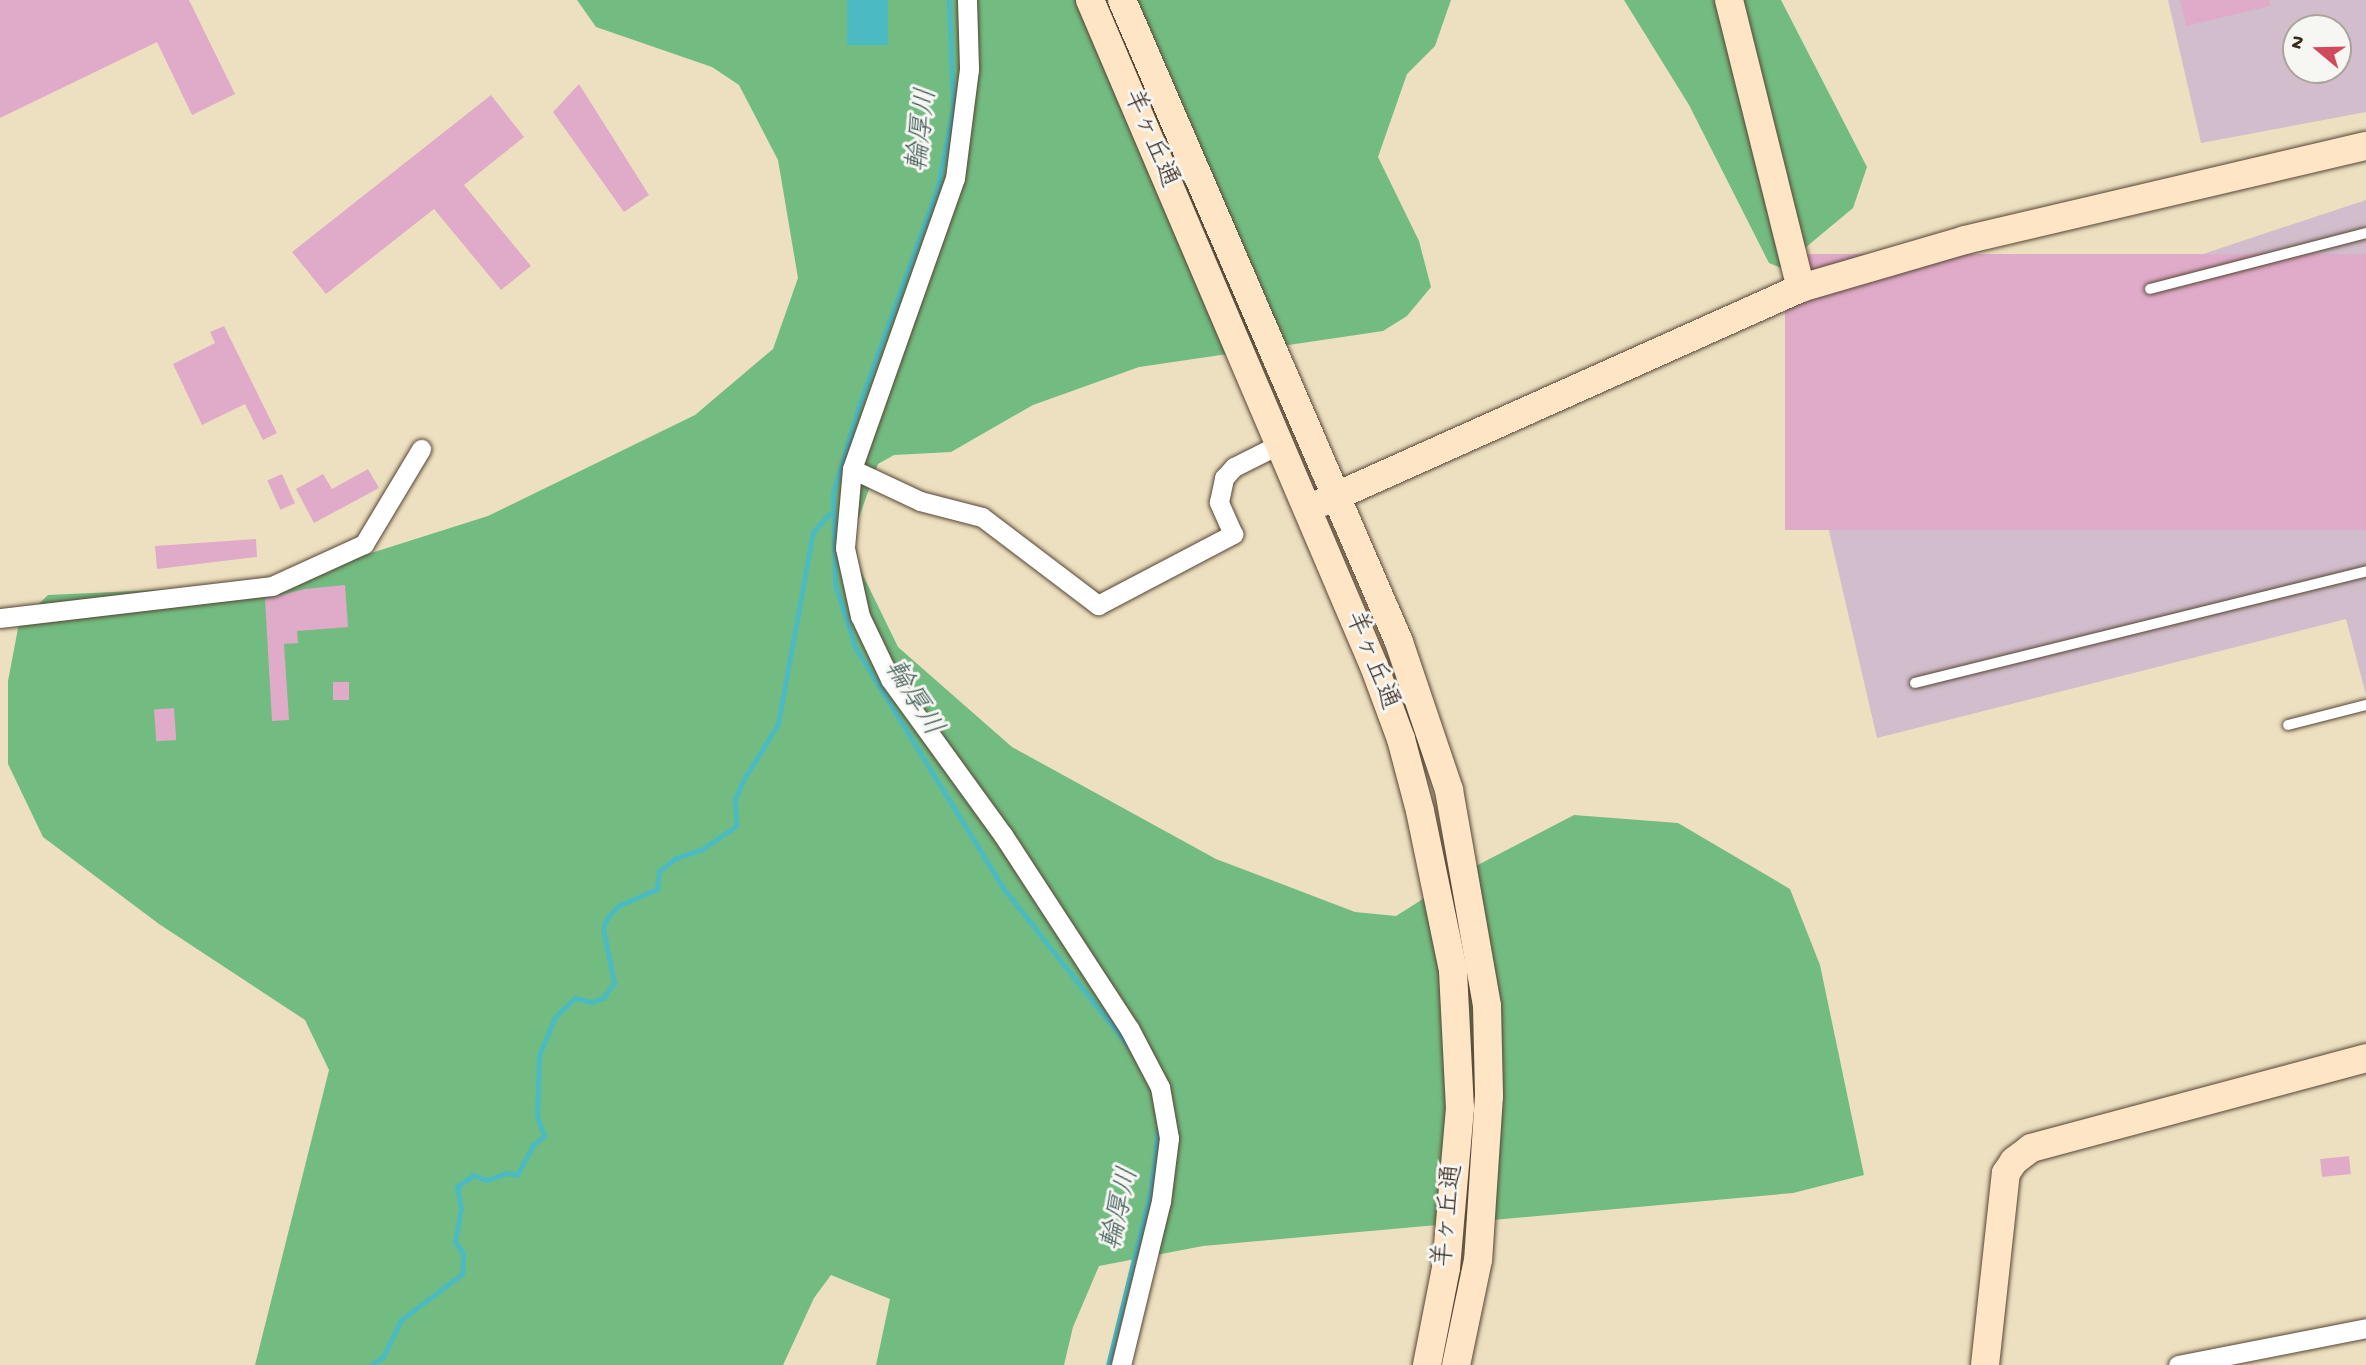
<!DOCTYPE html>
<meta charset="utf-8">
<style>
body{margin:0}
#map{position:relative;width:2366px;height:1365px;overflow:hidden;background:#ede0c0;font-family:"Gochi Hand","Klee One",sans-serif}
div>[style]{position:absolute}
.industrial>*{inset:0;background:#d1bdcb}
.forest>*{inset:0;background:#73bc81}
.water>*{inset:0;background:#4bbac1;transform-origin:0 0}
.stream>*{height:5px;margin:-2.5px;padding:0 2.5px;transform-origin:2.5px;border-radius:2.5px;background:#4bbac1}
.building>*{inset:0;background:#e0abc8;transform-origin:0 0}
.roads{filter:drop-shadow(0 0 2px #564536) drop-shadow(0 0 2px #564536)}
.lane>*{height:10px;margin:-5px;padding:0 5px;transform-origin:5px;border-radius:5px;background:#fff}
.street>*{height:19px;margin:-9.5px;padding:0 9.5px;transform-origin:9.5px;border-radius:9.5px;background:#fff}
.secondary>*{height:28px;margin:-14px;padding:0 14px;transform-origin:14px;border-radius:14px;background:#fde5c5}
span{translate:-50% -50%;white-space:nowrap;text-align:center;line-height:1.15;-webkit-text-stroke:6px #f6f6f2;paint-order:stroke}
.street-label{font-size:26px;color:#3b2a1e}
.water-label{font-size:28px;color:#415c57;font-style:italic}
.north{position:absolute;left:2282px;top:14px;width:70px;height:70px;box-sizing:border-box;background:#f6f6f2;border:2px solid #aba49d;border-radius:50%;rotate:289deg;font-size:19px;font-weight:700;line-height:28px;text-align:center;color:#3b2a1e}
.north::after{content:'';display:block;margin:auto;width:24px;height:32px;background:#d1495b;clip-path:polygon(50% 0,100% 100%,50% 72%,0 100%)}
</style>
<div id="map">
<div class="industrial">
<div style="clip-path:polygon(evenodd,2168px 0,2366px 0,2366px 112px,2201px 143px,2168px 0,2296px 28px,2338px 28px,2338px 70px,2296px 70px,2296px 28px)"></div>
<div style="clip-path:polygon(2366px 200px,2366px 695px,2346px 619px,1877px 738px,1796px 389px)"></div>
</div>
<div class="forest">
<div style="clip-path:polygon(577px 0,1451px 0,1435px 46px,1407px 74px,1378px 157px,1419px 241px,1431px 287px,1407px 316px,1383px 331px,1139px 367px,1033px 405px,951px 452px,894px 455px,878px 464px,853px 534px,860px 569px,898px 647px,1012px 747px,1216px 859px,1355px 912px,1396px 916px,1472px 868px,1574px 815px,1678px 823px,1790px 889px,1820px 965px,1864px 1175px,1793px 1193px,1203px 1246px,1099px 1266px,1073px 1327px,1064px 1365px,876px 1365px,890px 1299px,831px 1275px,814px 1298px,783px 1365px,255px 1365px,329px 1070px,305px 1020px,159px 924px,43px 837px,8px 764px,8px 681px,19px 623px,48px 595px,222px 587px,327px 567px,488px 516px,695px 415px,773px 349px,798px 278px,778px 160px,739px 85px,712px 67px,596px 27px)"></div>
<div style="clip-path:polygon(1624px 0,1781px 0,1867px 167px,1853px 208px,1781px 268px,1769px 263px,1689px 105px)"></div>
</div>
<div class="water">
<div style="left:847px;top:0;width:41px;height:45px"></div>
</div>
<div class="stream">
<div style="left:949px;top:0;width:108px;rotate:87.9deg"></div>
<div style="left:953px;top:108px;width:79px;rotate:100.9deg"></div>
<div style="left:938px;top:186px;width:233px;rotate:109.8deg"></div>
<div style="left:859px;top:405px;width:92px;rotate:106.5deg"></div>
<div style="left:833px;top:493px;width:91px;rotate:88.7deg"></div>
<div style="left:835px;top:584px;width:66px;rotate:72.4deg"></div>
<div style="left:855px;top:647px;width:284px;rotate:58.4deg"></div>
<div style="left:1004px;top:889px;width:201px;rotate:51.7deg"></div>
<div style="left:371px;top:1365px;width:14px;rotate:-34deg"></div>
<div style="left:383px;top:1357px;width:41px;rotate:-64.1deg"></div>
<div style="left:401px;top:1320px;width:76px;rotate:-37deg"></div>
<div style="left:462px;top:1274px;width:21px;rotate:-87deg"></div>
<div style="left:463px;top:1253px;width:14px;rotate:-126deg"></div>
<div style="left:455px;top:1242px;width:34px;rotate:-80deg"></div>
<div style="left:461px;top:1209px;width:22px;rotate:-100deg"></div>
<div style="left:457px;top:1187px;width:20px;rotate:-37deg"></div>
<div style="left:473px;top:1175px;width:15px;rotate:20deg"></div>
<div style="left:487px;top:1180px;width:20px;rotate:-20deg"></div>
<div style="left:506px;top:1173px;width:11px;rotate:10deg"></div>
<div style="left:517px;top:1175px;width:34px;rotate:-62deg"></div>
<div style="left:533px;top:1145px;width:14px;rotate:-39deg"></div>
<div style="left:544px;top:1136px;width:21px;rotate:-109deg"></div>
<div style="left:537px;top:1116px;width:61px;rotate:-88.1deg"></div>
<div style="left:539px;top:1055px;width:41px;rotate:-67.2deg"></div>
<div style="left:555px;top:1017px;width:28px;rotate:-44deg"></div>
<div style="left:575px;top:998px;width:16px;rotate:14deg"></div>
<div style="left:591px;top:1002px;width:13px;rotate:-18deg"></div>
<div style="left:603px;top:998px;width:19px;rotate:-54deg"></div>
<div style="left:614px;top:983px;width:56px;rotate:-101.3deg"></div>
<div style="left:603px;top:928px;width:11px;rotate:-68deg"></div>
<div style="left:607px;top:918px;width:16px;rotate:-47deg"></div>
<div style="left:618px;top:906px;width:43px;rotate:-23.6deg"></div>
<div style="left:657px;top:889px;width:18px;rotate:-84deg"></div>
<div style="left:659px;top:871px;width:21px;rotate:-37deg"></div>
<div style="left:676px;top:858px;width:26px;rotate:-18deg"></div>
<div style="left:701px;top:850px;width:42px;rotate:-34.4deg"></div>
<div style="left:736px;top:826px;width:27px;rotate:-92deg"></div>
<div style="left:735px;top:799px;width:22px;rotate:-66deg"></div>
<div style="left:744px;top:779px;width:65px;rotate:-58.3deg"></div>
<div style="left:778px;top:724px;width:195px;rotate:-79.7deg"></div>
<div style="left:813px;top:532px;width:25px;rotate:-48deg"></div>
<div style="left:1108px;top:1365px;width:182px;rotate:-76.3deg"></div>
<div style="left:1151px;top:1188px;width:58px;rotate:-83.1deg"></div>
</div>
<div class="building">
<div style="clip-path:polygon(0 0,189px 0,235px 94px,192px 115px,157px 42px,0 118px)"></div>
<div style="clip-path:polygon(2180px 0,2269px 0,2270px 6px,2186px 26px)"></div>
<div style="clip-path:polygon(579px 84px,649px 195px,624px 212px,553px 112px)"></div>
<div style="clip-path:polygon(491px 95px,524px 137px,464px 185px,531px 266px,501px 290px,434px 209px,326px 294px,292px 252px)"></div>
<div style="left:2366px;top:254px;width:276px;height:581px;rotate:90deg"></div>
<div style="clip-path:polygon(224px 326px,277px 433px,263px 440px,245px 404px,202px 425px,173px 364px,215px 343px,210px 332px)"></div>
<div style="clip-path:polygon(368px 469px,379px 488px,314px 523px,296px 489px,323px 474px,332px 489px)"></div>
<div style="left:282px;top:474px;width:32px;height:16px;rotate:66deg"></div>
<div style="clip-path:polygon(256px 539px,257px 557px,157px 569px,155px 546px)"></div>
<div style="clip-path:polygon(345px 585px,348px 627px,297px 631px,298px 643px,284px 644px,289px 720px,272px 721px,265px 599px,305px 589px)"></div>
<div style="left:333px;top:682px;width:16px;height:18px"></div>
<div style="left:174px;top:708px;width:32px;height:20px;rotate:86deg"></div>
<div style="left:2349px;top:1156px;width:18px;height:29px;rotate:84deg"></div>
</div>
<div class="roads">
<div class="lane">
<div style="left:2150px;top:289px;width:223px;rotate:-14.5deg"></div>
<div style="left:1915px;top:683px;width:465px;rotate:-13.9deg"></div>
<div style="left:2288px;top:725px;width:81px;rotate:-14.4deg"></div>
</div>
<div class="street">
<div style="left:967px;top:0;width:69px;rotate:88.3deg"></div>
<div style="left:969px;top:69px;width:110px;rotate:97.3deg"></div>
<div style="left:955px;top:178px;width:309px;rotate:109.5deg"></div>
<div style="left:852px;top:469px;width:79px;rotate:95.1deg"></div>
<div style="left:845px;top:548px;width:70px;rotate:77.6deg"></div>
<div style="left:860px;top:616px;width:70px;rotate:64.5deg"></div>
<div style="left:890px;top:679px;width:193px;rotate:54.1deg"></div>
<div style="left:1003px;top:835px;width:230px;rotate:56.9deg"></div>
<div style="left:1129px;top:1028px;width:67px;rotate:62.3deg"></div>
<div style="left:1160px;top:1087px;width:52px;rotate:80deg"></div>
<div style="left:1169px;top:1138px;width:64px;rotate:97.2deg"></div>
<div style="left:1161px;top:1201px;width:169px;rotate:103.7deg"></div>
<div style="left:852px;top:469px;width:75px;rotate:25.2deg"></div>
<div style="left:920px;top:501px;width:64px;rotate:14.5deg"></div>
<div style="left:982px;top:517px;width:146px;rotate:37.2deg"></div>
<div style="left:1098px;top:605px;width:153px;rotate:-27.7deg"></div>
<div style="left:1233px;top:534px;width:35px;rotate:-114deg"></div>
<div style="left:1219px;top:502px;width:25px;rotate:-78deg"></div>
<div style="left:1224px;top:478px;width:15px;rotate:-48deg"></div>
<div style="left:1234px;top:467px;width:49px;rotate:-26.6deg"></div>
<div style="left:0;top:618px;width:274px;rotate:-6.7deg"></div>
<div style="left:272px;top:586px;width:101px;rotate:-24.5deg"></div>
<div style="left:364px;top:544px;width:111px;rotate:-59deg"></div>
<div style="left:2178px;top:1365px;width:192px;rotate:-11.1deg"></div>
</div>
<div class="secondary">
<div style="left:1090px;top:0;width:724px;rotate:66.91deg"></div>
<div style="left:1374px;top:666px;width:78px;rotate:69.7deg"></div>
<div style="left:1401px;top:739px;width:74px;rotate:75.2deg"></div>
<div style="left:1420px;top:811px;width:163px;rotate:78.3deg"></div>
<div style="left:1453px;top:971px;width:137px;rotate:87.1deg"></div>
<div style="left:1460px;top:1108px;width:161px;rotate:95deg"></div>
<div style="left:1446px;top:1268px;width:99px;rotate:101.1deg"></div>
<div style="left:1122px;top:0;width:699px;rotate:66.66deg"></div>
<div style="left:1399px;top:642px;width:156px;rotate:71.3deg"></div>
<div style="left:1449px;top:790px;width:219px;rotate:80deg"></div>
<div style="left:1487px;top:1006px;width:90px;rotate:88.7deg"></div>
<div style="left:1489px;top:1096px;width:164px;rotate:93.8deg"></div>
<div style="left:1478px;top:1260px;width:107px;rotate:101.8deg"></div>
<div style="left:1729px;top:0;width:297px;rotate:76deg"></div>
<div style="left:1323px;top:502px;width:524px;rotate:-24.12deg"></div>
<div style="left:1801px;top:288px;width:171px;rotate:-16.3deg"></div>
<div style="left:1965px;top:240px;width:412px;rotate:-13.2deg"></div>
<div style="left:1985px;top:1365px;width:193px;rotate:-83.8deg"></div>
<div style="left:2006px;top:1173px;width:14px;rotate:-56deg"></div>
<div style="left:2014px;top:1161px;width:21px;rotate:-37deg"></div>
<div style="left:2031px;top:1148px;width:347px;rotate:-15deg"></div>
</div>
</div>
<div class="street-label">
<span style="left:1149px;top:139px;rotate:67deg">羊ヶ丘通</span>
<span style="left:1370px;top:661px;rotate:68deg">羊ヶ丘通</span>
<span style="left:1450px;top:1216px;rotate:-84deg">羊ヶ丘通</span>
</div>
<div class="water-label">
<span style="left:924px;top:130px;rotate:-83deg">輪厚川</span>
<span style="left:912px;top:699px;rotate:58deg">輪厚川</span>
<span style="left:1122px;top:1209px;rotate:-77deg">輪厚川</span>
</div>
<div class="north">N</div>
</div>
